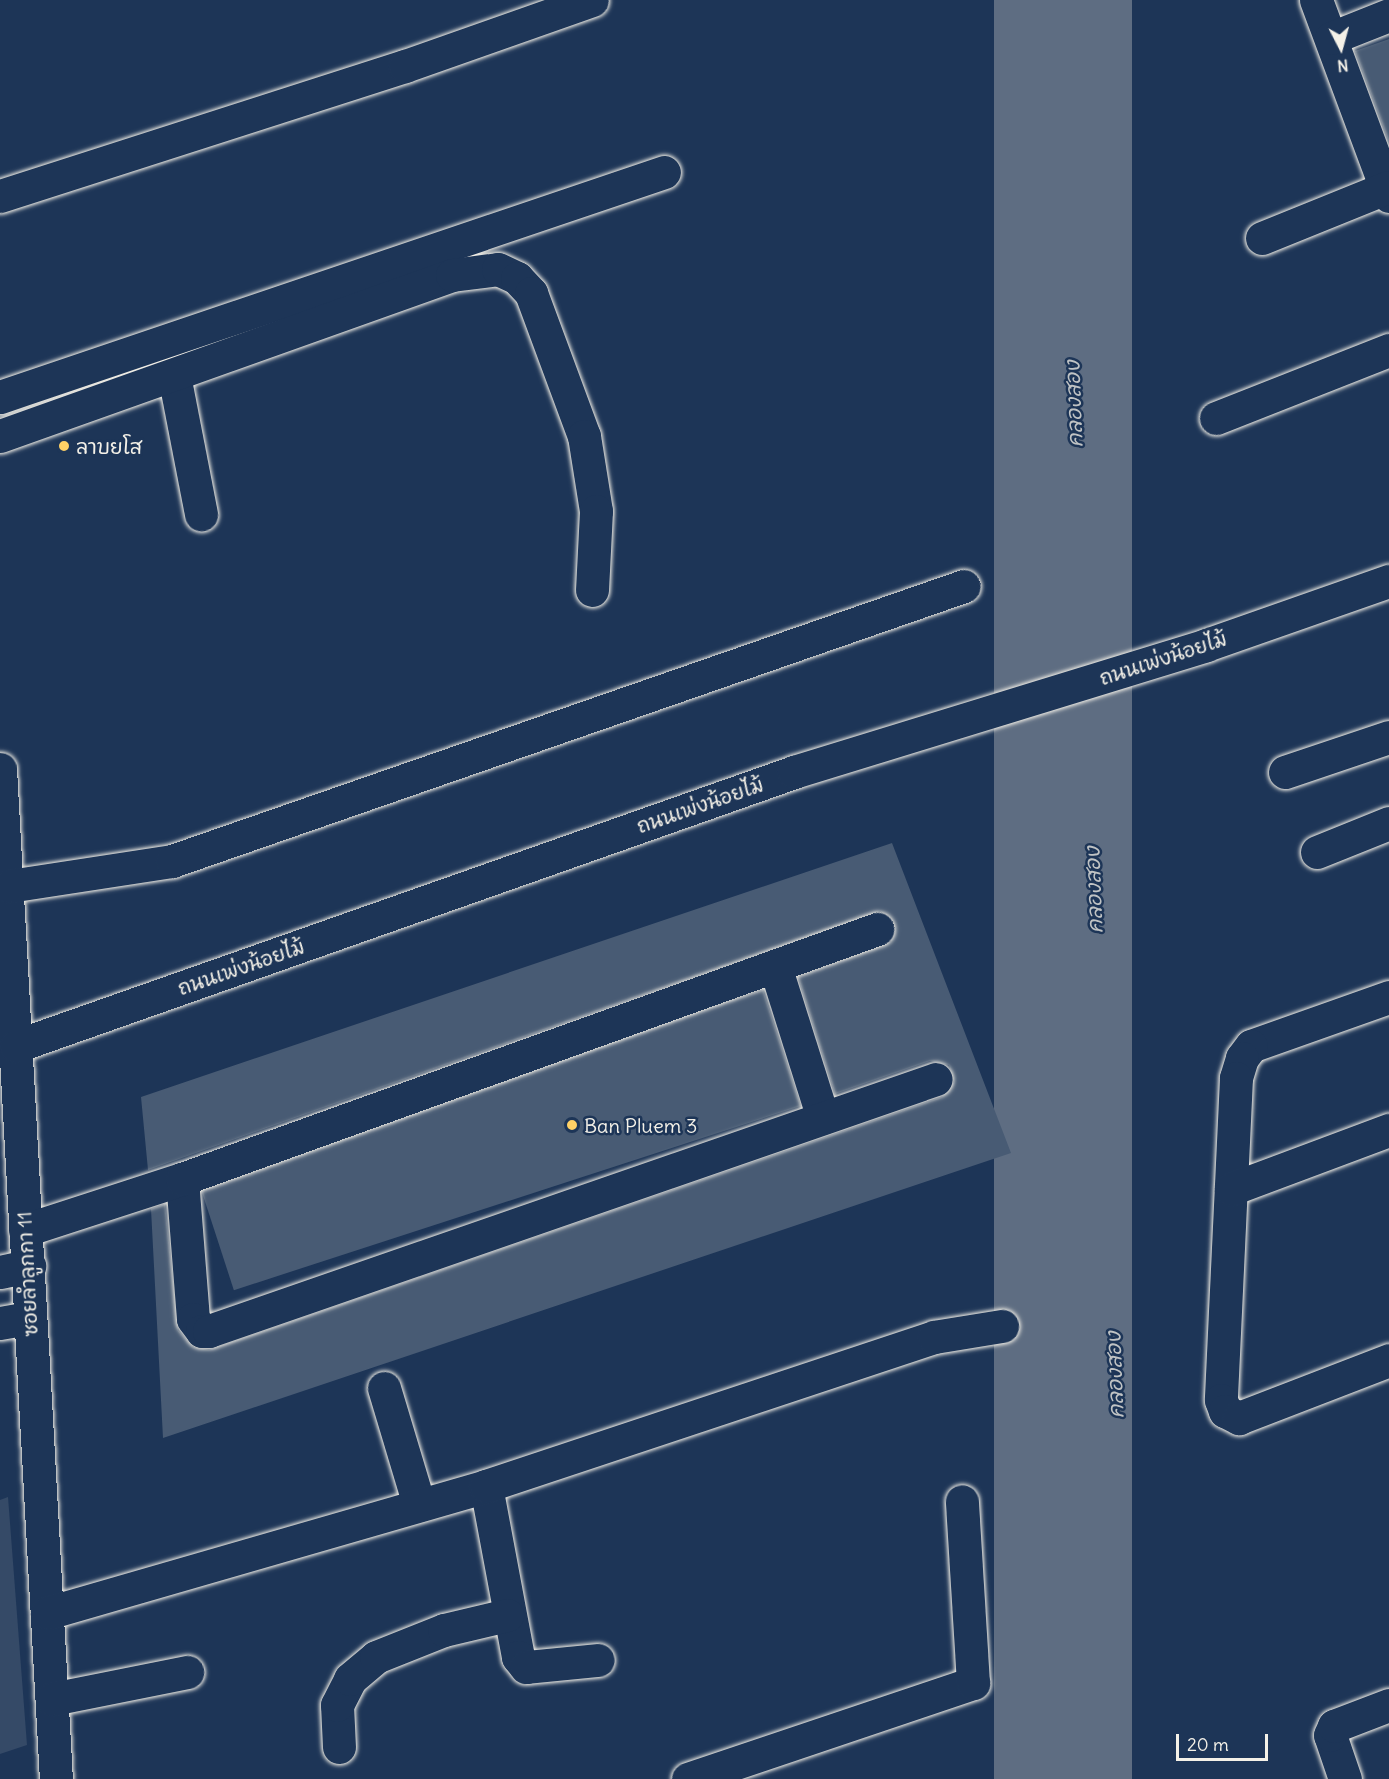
<!DOCTYPE html>
<meta charset="utf-8">
<style>
body{margin:0}
#map{position:relative;width:1389px;height:1779px;overflow:hidden;background:#1d3557;font-family:Delius,"Playpen Sans Thai",sans-serif}
div>[style]{position:absolute}
.green>*{inset:0;background:#354a67}
.water>*{inset:0;background:#5e6d82;transform-origin:0 0}
.building>*{inset:0;background:#485b74;transform-origin:0 0}
.roads{filter:drop-shadow(0 0 2px #f4f1e8) drop-shadow(0 0 2px #f4f1e8)}
.minor>*{height:33px;margin:-16.5px;padding:0 16.5px;transform-origin:16.5px;border-radius:16.5px;background:#1d3557}
.dots>*{width:16px;height:16px;translate:-50% -50%;box-sizing:border-box;border:3px solid #1d3557;border-radius:50%}
span{translate:-50% -50%;white-space:nowrap;text-align:center;line-height:1.15;-webkit-text-stroke:5px #1d3557;paint-order:stroke}
.poi-label{font-size:20px;color:#f4f1e8}
.left{translate:0 -50%;text-align:left}
.street-label{font-size:20px;color:#f4f1e8}
.water-label{font-size:21px;color:#c0c3c4;font-style:italic}
.north{position:absolute;left:1311px;top:18px;width:60px;height:60px;-webkit-text-stroke:4px #1d3557;paint-order:stroke;rotate:174deg;font-size:16px;font-weight:700;line-height:24px;text-align:center;color:#f4f1e8}
.north::after{content:'';display:block;margin:auto;width:21px;height:27px;background:#f4f1e8;clip-path:polygon(50% 0,100% 100%,50% 72%,0 100%)}
.scale{position:absolute;left:1176px;top:1734px;width:92px;height:27px;box-sizing:border-box;border:3px solid #f4f1e8;border-top:0;padding-left:8px;font-size:18px;line-height:21px;white-space:nowrap;color:#f4f1e8;-webkit-text-stroke:4px #1d3557;paint-order:stroke}
</style>
<div id="map">
<div class="green">
<div style="clip-path:polygon(8px 1497px,27px 1745px,0 1754px,0 1500px)"></div>
</div>
<div class="water">
<div style="left:994px;top:0;width:138px;height:1781px"></div>
</div>
<div class="building">
<div style="clip-path:polygon(1389px 39px,1389px 142px,1355px 51px)"></div>
<div style="clip-path:polygon(892px 843px,1011px 1153px,163px 1438px,151px 1209px,165px 1204px,178px 1330px,193px 1347px,209px 1350px,942px 1097px,954px 1082px,949px 1065px,930px 1061px,835px 1094px,798px 977px,891px 942px,894px 922px,880px 911px,148px 1170px,141px 1097px)"></div>
<div style="left:763px;top:990px;width:122px;height:596px;rotate:72deg"></div>
</div>
<div class="roads">
<div class="minor">
<div style="left:1316px;top:0;width:209px;rotate:69.6deg"></div>
<div style="left:1331px;top:38px;width:62px;rotate:-21.6deg"></div>
<div style="left:0;top:196px;width:425px;rotate:-17.8deg"></div>
<div style="left:405px;top:66px;width:198px;rotate:-19.4deg"></div>
<div style="left:1262px;top:238px;width:134px;rotate:-22deg"></div>
<div style="left:174px;top:375px;width:142px;rotate:79deg"></div>
<div style="left:0;top:397px;width:701px;rotate:-18.72deg"></div>
<div style="left:1216px;top:418px;width:186px;rotate:-21.5deg"></div>
<div style="left:0;top:436px;width:480px;rotate:-19.6deg"></div>
<div style="left:452px;top:275px;width:46px;rotate:-7.4deg"></div>
<div style="left:498px;top:269px;width:21px;rotate:25deg"></div>
<div style="left:517px;top:278px;width:21px;rotate:47deg"></div>
<div style="left:531px;top:293px;width:153px;rotate:69.7deg"></div>
<div style="left:584px;top:436px;width:76px;rotate:80.9deg"></div>
<div style="left:596px;top:511px;width:79px;rotate:92.9deg"></div>
<div style="left:0;top:769px;width:1012px;rotate:86.83deg"></div>
<div style="left:1285px;top:772px;width:110px;rotate:-18.6deg"></div>
<div style="left:1317px;top:852px;width:78px;rotate:-21.9deg"></div>
<div style="left:9px;top:886px;width:165px;rotate:-8.7deg"></div>
<div style="left:172px;top:861px;width:838px;rotate:-19.15deg"></div>
<div style="left:775px;top:966px;width:159px;rotate:72.5deg"></div>
<div style="left:1389px;top:997px;width:146px;rotate:160.5deg"></div>
<div style="left:1251px;top:1046px;width:15px;rotate:127deg"></div>
<div style="left:1242px;top:1058px;width:21px;rotate:107deg"></div>
<div style="left:1236px;top:1078px;width:322px;rotate:92.7deg"></div>
<div style="left:1221px;top:1400px;width:12px;rotate:70deg"></div>
<div style="left:1225px;top:1411px;width:16px;rotate:27deg"></div>
<div style="left:1239px;top:1418px;width:161px;rotate:-21.1deg"></div>
<div style="left:16px;top:1046px;width:825px;rotate:-19.4deg"></div>
<div style="left:794px;top:772px;width:431px;rotate:-17.1deg"></div>
<div style="left:1206px;top:645px;width:194px;rotate:-19.3deg"></div>
<div style="left:182px;top:1179px;width:140px;rotate:85.5deg"></div>
<div style="left:193px;top:1319px;width:15px;rotate:53deg"></div>
<div style="left:202px;top:1331px;width:7px"></div>
<div style="left:209px;top:1331px;width:769px;rotate:-19.12deg"></div>
<div style="left:1231px;top:1189px;width:169px;rotate:-20.5deg"></div>
<div style="left:25px;top:1230px;width:165px;rotate:-18deg"></div>
<div style="left:182px;top:1179px;width:739px;rotate:-19.78deg"></div>
<div style="left:0;top:1272px;width:30px;rotate:-12deg"></div>
<div style="left:0;top:1323px;width:29px;rotate:-10deg"></div>
<div style="left:384px;top:1388px;width:122px;rotate:73.3deg"></div>
<div style="left:486px;top:1486px;width:174px;rotate:79.4deg"></div>
<div style="left:518px;top:1657px;width:13px;rotate:51deg"></div>
<div style="left:526px;top:1667px;width:72px;rotate:-5.6deg"></div>
<div style="left:47px;top:1613px;width:457px;rotate:-16.1deg"></div>
<div style="left:486px;top:1486px;width:472px;rotate:-18.4deg"></div>
<div style="left:934px;top:1337px;width:69px;rotate:-9.2deg"></div>
<div style="left:52px;top:1699px;width:138px;rotate:-11.3deg"></div>
<div style="left:339px;top:1747px;width:42px;rotate:-92.7deg"></div>
<div style="left:337px;top:1705px;width:29px;rotate:-63deg"></div>
<div style="left:350px;top:1679px;width:34px;rotate:-40deg"></div>
<div style="left:376px;top:1657px;width:73px;rotate:-21.7deg"></div>
<div style="left:444px;top:1630px;width:65px;rotate:-13.4deg"></div>
<div style="left:688px;top:1779px;width:301px;rotate:-18.6deg"></div>
<div style="left:973px;top:1683px;width:182px;rotate:-93.5deg"></div>
<div style="left:1345px;top:1779px;width:46px;rotate:-108.8deg"></div>
<div style="left:1330px;top:1735px;width:10px;rotate:-66deg"></div>
<div style="left:1334px;top:1726px;width:59px;rotate:-20.9deg"></div>
</div>
</div>
<div class="dots">
<div style="left:64px;top:446px;background:#ffd166"></div>
<div style="left:572px;top:1125px;background:#ffd166"></div>
</div>
<div class="poi-label">
<span class="left" style="left:76px;top:446px">ลาบยโส</span>
<span class="left" style="left:584px;top:1125px">Ban Pluem 3</span>
</div>
<div class="street-label">
<span style="left:1163px;top:658px;rotate:-18deg">ถนนเพ่งน้อยไม้</span>
<span style="left:700px;top:805px;rotate:-19deg">ถนนเพ่งน้อยไม้</span>
<span style="left:241px;top:967px;rotate:-19deg">ถนนเพ่งน้อยไม้</span>
<span style="left:27px;top:1274px;rotate:-93deg">ซอยลำลูกกา 11</span>
</div>
<div class="water-label">
<span style="left:1074px;top:404px;rotate:-92deg">คลองสอง</span>
<span style="left:1094px;top:890px;rotate:-92deg">คลองสอง</span>
<span style="left:1115px;top:1375px;rotate:-92deg">คลองสอง</span>
</div>
<div class="north">N</div>
<div class="scale">20 m</div>
</div>
